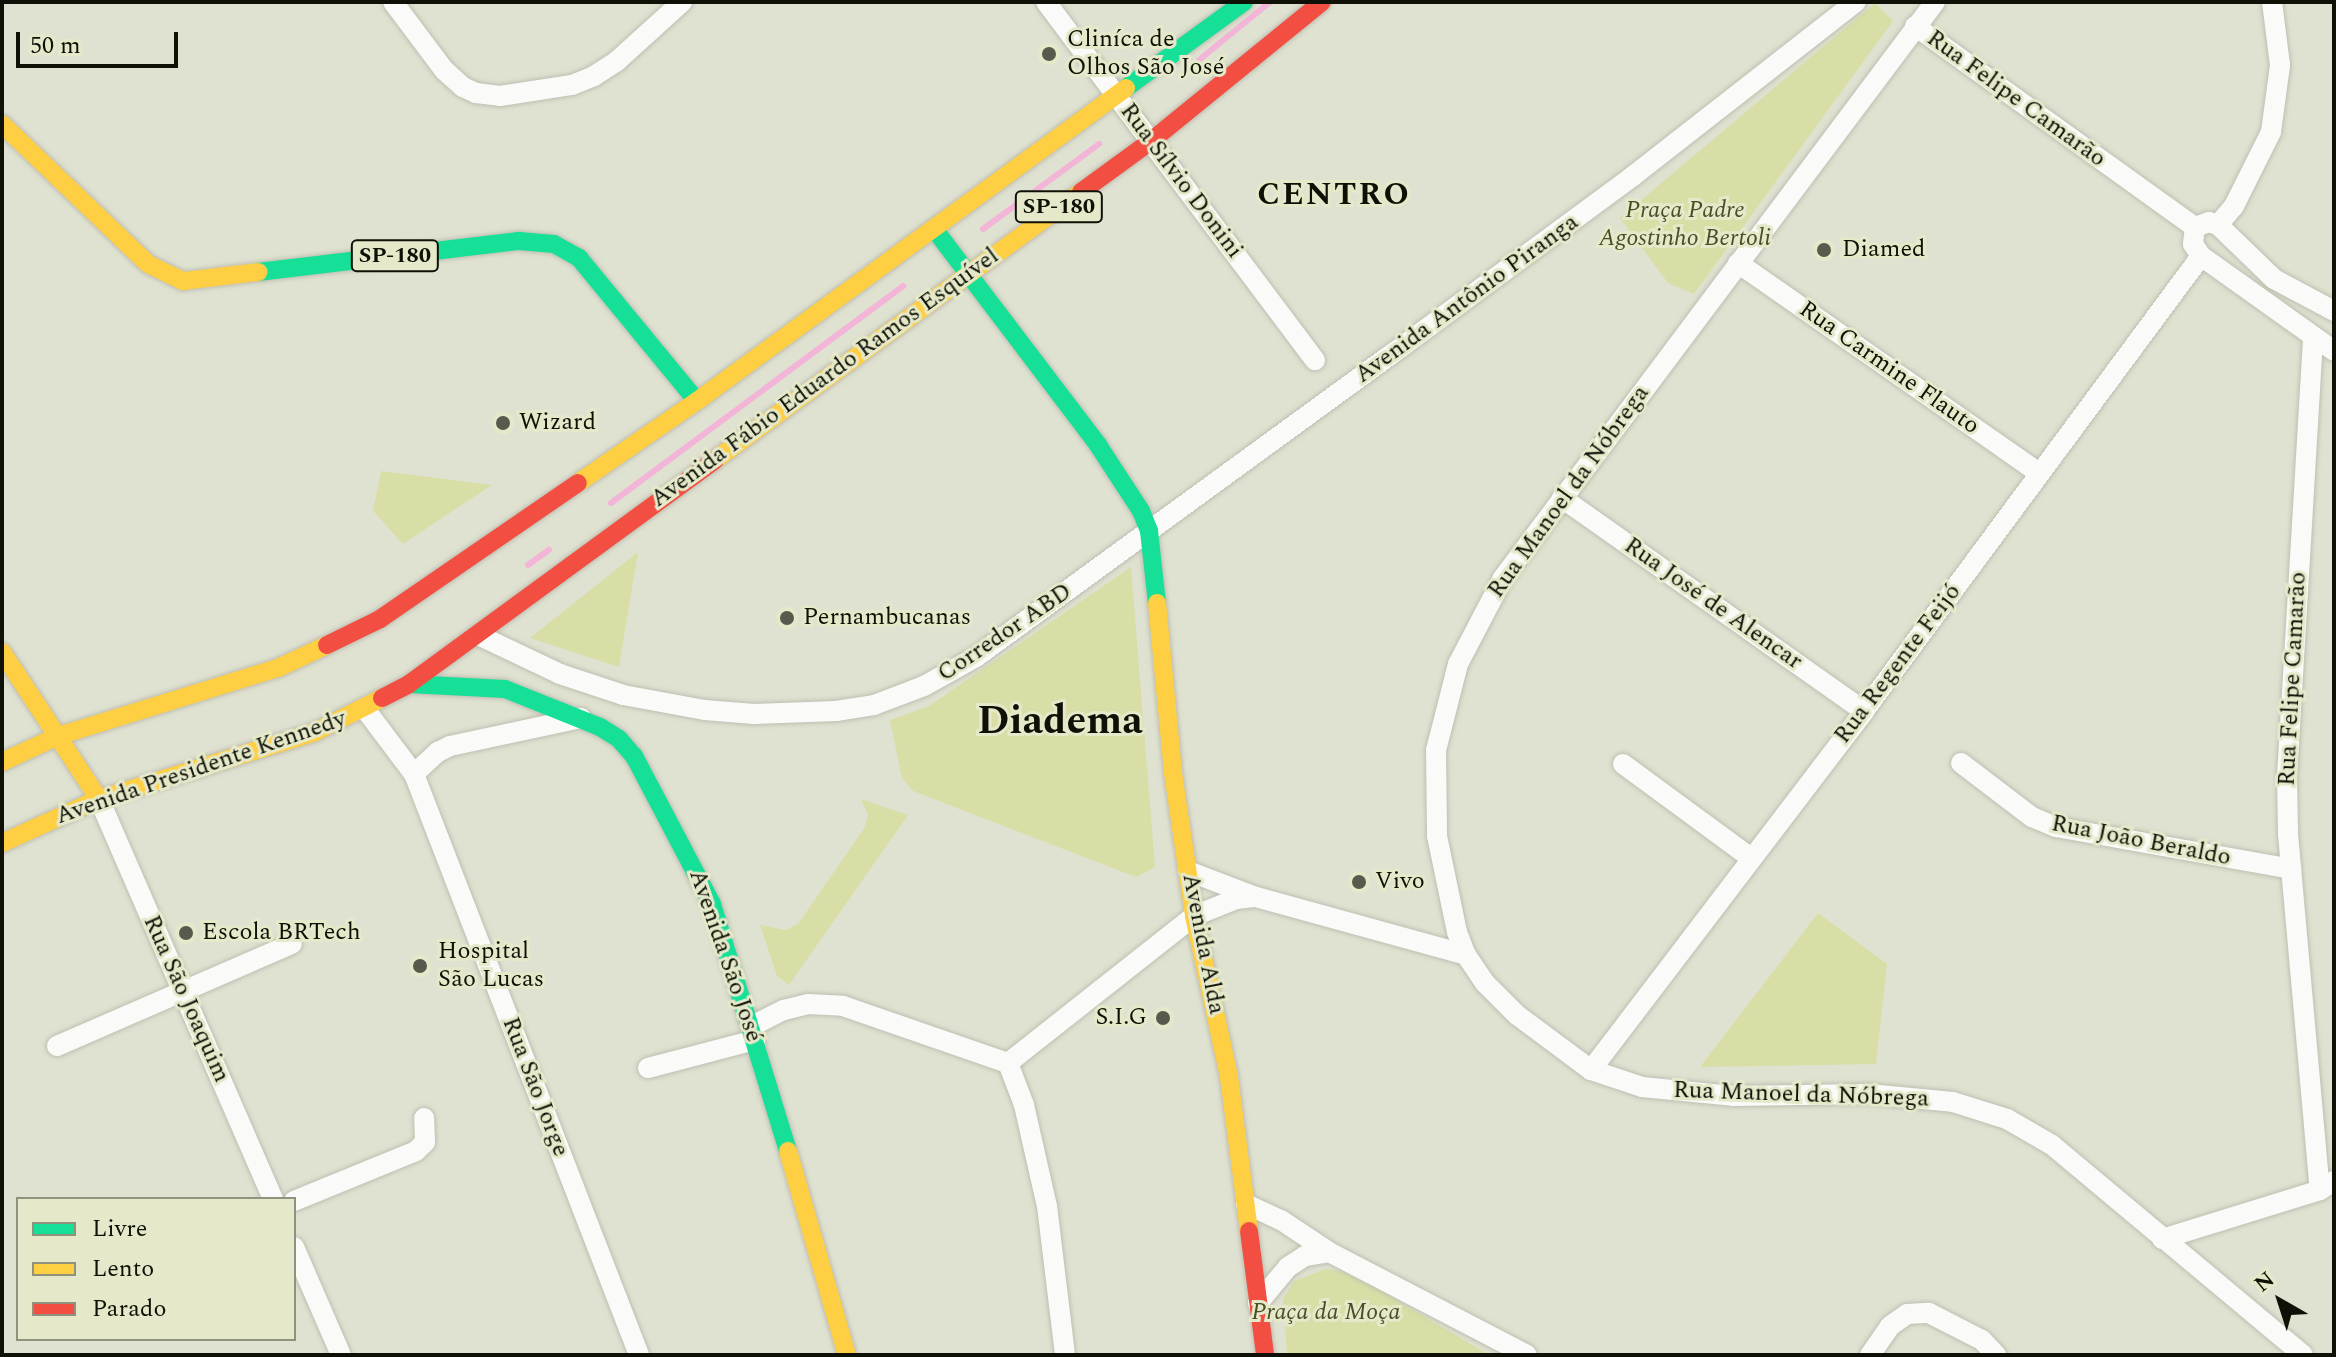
<!DOCTYPE html>
<meta charset="utf-8">
<style>
body{margin:0}
#map{position:relative;width:2336px;height:1357px;overflow:hidden;background:#e0e2d1;font-family:Spectral,serif}
div>[style]{position:absolute}
.green>*{inset:0;background:#d8dea6}
.stream>*{height:6px;margin:-3px;padding:0 3px;transform-origin:3px;border-radius:3px;background:#f3b5d7}
.roads{filter:drop-shadow(0 0 2px #bebfb2) drop-shadow(0 0 2px #bebfb2)}
.street>*{height:20px;margin:-10px;padding:0 10px;transform-origin:10px;border-radius:10px;background:#fafbf8}
.fast>*{height:18px;margin:-9px;padding:0 9px;transform-origin:9px;border-radius:9px;background:#16e098}
.slow>*{height:18px;margin:-9px;padding:0 9px;transform-origin:9px;border-radius:9px;background:#ffcf43}
.jam>*{height:18px;margin:-9px;padding:0 9px;transform-origin:9px;border-radius:9px;background:#f24e42}
.dots>*{width:22px;height:22px;translate:-50% -50%;box-sizing:border-box;border:4px solid #e5e9ca;border-radius:50%}
span{translate:-50% -50%;white-space:nowrap;text-align:center;line-height:1.15;-webkit-text-stroke:6px #e5e9ca;paint-order:stroke}
.shield-label span{padding:2px 6px;background:#e5e9ca;border:2px solid;border-radius:6px;-webkit-text-stroke-width:0}
.shield-label{font-size:22px;color:#0f1006;font-weight:700}
.poi-label{font-size:24px;color:#0f1006}
.left{translate:0 -50%;text-align:left}
.right{translate:-100% -50%;text-align:right}
.street-label{font-size:24px;color:#0f1006}
.park-label{font-size:24px;color:#4a4e24;font-style:italic}
.district-label{font-size:32px;color:#0f1006;font-weight:700;letter-spacing:2px}
.town-label{font-size:40px;color:#0f1006;font-weight:700}
.frame{position:absolute;inset:0;border:4px solid #0f1006;pointer-events:none}
.legend{position:absolute;left:16px;top:1197px;width:280px;height:144px;box-sizing:border-box;background:#e5e9ca;border:2px solid #8f927c;margin:0;padding:10px 14px;list-style:none;font-size:24px;color:#0f1006}
.legend li{display:flex;align-items:center;gap:16px;height:40px}
.legend b{width:40px;border:2px solid #8f927c}
.north{position:absolute;left:2240px;top:1261px;width:80px;height:80px;-webkit-text-stroke:6px #e5e9ca;paint-order:stroke;rotate:321deg;font-size:22px;font-weight:700;line-height:32px;text-align:center;color:#0f1006}
.north::after{content:'';display:block;margin:auto;width:28px;height:36px;background:#0f1006;clip-path:polygon(50% 0,100% 100%,50% 72%,0 100%)}
.scale{position:absolute;left:16px;top:32px;width:162px;height:36px;box-sizing:border-box;border:4px solid #0f1006;border-top:0;padding-left:10px;font-size:24px;line-height:28px;white-space:nowrap;color:#0f1006;-webkit-text-stroke:6px #e5e9ca;paint-order:stroke}
</style>
<div id="map">
<div class="green">
<div style="clip-path:polygon(1875px 3px,1893px 21px,1694px 294px,1668px 283px,1620px 218px)"></div>
<div style="clip-path:polygon(381px 471px,492px 485px,403px 544px,373px 511px)"></div>
<div style="clip-path:polygon(638px 552px,619px 667px,530px 638px)"></div>
<div style="clip-path:polygon(1131px 567px,1155px 867px,1136px 877px,913px 791px,902px 778px,890px 720px,929px 706px)"></div>
<div style="clip-path:polygon(861px 799px,908px 815px,789px 985px,777px 976px,760px 925px,786px 930px,798px 924px,865px 827px,868px 815px)"></div>
<div style="clip-path:polygon(1818px 913px,1887px 964px,1876px 1064px,1700px 1067px)"></div>
<div style="clip-path:polygon(1326px 1269px,1343px 1272px,1378px 1289px,1489px 1355px,1287px 1355px,1283px 1299px,1294px 1281px)"></div>
</div>
<div class="stream">
<div style="left:1199px;top:60px;width:92px;rotate:-39.2deg"></div>
<div style="left:983px;top:229px;width:144px;rotate:-36.2deg"></div>
<div style="left:611px;top:503px;width:364px;rotate:-36.6deg"></div>
<div style="left:528px;top:565px;width:26px;rotate:-36deg"></div>
</div>
<div class="roads">
<div class="street">
<div style="left:393px;top:2px;width:85px;rotate:53.1deg"></div>
<div style="left:444px;top:70px;width:25px;rotate:42deg"></div>
<div style="left:463px;top:87px;width:14px;rotate:25deg"></div>
<div style="left:476px;top:93px;width:24px;rotate:7deg"></div>
<div style="left:500px;top:96px;width:73px;rotate:-8.7deg"></div>
<div style="left:572px;top:85px;width:24px;rotate:-22deg"></div>
<div style="left:594px;top:76px;width:27px;rotate:-33deg"></div>
<div style="left:617px;top:61px;width:88px;rotate:-42.2deg"></div>
<div style="left:1046px;top:2px;width:448px;rotate:53.1deg"></div>
<div style="left:1935px;top:2px;width:720px;rotate:126.87deg"></div>
<div style="left:1503px;top:578px;width:97px;rotate:117.6deg"></div>
<div style="left:1458px;top:664px;width:89px;rotate:104.3deg"></div>
<div style="left:1436px;top:750px;width:86px;rotate:89.3deg"></div>
<div style="left:1437px;top:836px;width:98px;rotate:78.2deg"></div>
<div style="left:1457px;top:932px;width:25px;rotate:69deg"></div>
<div style="left:1466px;top:955px;width:34px;rotate:56deg"></div>
<div style="left:1485px;top:983px;width:45px;rotate:45deg"></div>
<div style="left:1517px;top:1015px;width:92px;rotate:36.6deg"></div>
<div style="left:1591px;top:1070px;width:54px;rotate:18.4deg"></div>
<div style="left:1642px;top:1087px;width:91px;rotate:5.6deg"></div>
<div style="left:1733px;top:1096px;width:136px;rotate:-0.8deg"></div>
<div style="left:1869px;top:1094px;width:84px;rotate:5.4deg"></div>
<div style="left:1953px;top:1102px;width:57px;rotate:17.5deg"></div>
<div style="left:2007px;top:1119px;width:52px;rotate:30deg"></div>
<div style="left:2052px;top:1145px;width:327px;rotate:39.9deg"></div>
<div style="left:1915px;top:26px;width:345px;rotate:35.7deg"></div>
<div style="left:2218px;top:225px;width:25px;rotate:-50deg"></div>
<div style="left:2234px;top:206px;width:83px;rotate:-63.4deg"></div>
<div style="left:2271px;top:132px;width:68px;rotate:-82.3deg"></div>
<div style="left:2280px;top:65px;width:64px;rotate:-97.2deg"></div>
<div style="left:1738px;top:263px;width:367px;rotate:34.9deg"></div>
<div style="left:2334px;top:311px;width:68px;rotate:-151.9deg"></div>
<div style="left:2274px;top:279px;width:78px;rotate:-136deg"></div>
<div style="left:2218px;top:225px;width:9px;rotate:-162deg"></div>
<div style="left:2209px;top:222px;width:15px;rotate:160deg"></div>
<div style="left:2195px;top:227px;width:17px;rotate:97deg"></div>
<div style="left:2193px;top:244px;width:14px;rotate:56deg"></div>
<div style="left:2201px;top:256px;width:163px;rotate:35.5deg"></div>
<div style="left:2313px;top:339px;width:437px;rotate:93.4deg"></div>
<div style="left:2287px;top:775px;width:59px;rotate:89deg"></div>
<div style="left:2288px;top:834px;width:357px;rotate:84.9deg"></div>
<div style="left:1562px;top:498px;width:370px;rotate:35.2deg"></div>
<div style="left:478px;top:635px;width:91px;rotate:25.4deg"></div>
<div style="left:560px;top:674px;width:66px;rotate:18.4deg"></div>
<div style="left:623px;top:695px;width:83px;rotate:10.4deg"></div>
<div style="left:705px;top:710px;width:49px;rotate:4.7deg"></div>
<div style="left:754px;top:714px;width:82px;rotate:-2.1deg"></div>
<div style="left:836px;top:711px;width:38px;rotate:-9deg"></div>
<div style="left:874px;top:705px;width:53px;rotate:-20.8deg"></div>
<div style="left:924px;top:686px;width:60px;rotate:-29.1deg"></div>
<div style="left:976px;top:657px;width:511px;rotate:-36.09deg"></div>
<div style="left:1389px;top:356px;width:303px;rotate:-36.4deg"></div>
<div style="left:1633px;top:176px;width:283px;rotate:-38deg"></div>
<div style="left:365px;top:709px;width:81px;rotate:53deg"></div>
<div style="left:414px;top:774px;width:623px;rotate:68.83deg"></div>
<div style="left:1961px;top:763px;width:89px;rotate:37.3deg"></div>
<div style="left:2032px;top:817px;width:26px;rotate:23deg"></div>
<div style="left:2056px;top:827px;width:239px;rotate:10.1deg"></div>
<div style="left:1623px;top:764px;width:159px;rotate:36.3deg"></div>
<div style="left:414px;top:774px;width:33px;rotate:-43deg"></div>
<div style="left:438px;top:752px;width:13px;rotate:-27deg"></div>
<div style="left:450px;top:746px;width:134px;rotate:-12.1deg"></div>
<div style="left:99px;top:799px;width:436px;rotate:66.5deg"></div>
<div style="left:1188px;top:871px;width:73px;rotate:20.9deg"></div>
<div style="left:1256px;top:897px;width:218px;rotate:15.4deg"></div>
<div style="left:752px;top:1026px;width:36px;rotate:-27deg"></div>
<div style="left:784px;top:1010px;width:25px;rotate:-14deg"></div>
<div style="left:808px;top:1004px;width:35px;rotate:3deg"></div>
<div style="left:843px;top:1006px;width:175px;rotate:19.1deg"></div>
<div style="left:57px;top:1046px;width:256px;rotate:-23.5deg"></div>
<div style="left:1008px;top:1063px;width:237px;rotate:-38.3deg"></div>
<div style="left:1194px;top:916px;width:45px;rotate:-22deg"></div>
<div style="left:1236px;top:899px;width:20px;rotate:-6deg"></div>
<div style="left:1008px;top:1063px;width:45px;rotate:69.1deg"></div>
<div style="left:1024px;top:1105px;width:104px;rotate:77.2deg"></div>
<div style="left:1047px;top:1206px;width:150px;rotate:83.1deg"></div>
<div style="left:648px;top:1068px;width:111px;rotate:-14.7deg"></div>
<div style="left:1591px;top:1070px;width:451px;rotate:-52.7deg"></div>
<div style="left:1864px;top:711px;width:566px;rotate:-53.47deg"></div>
<div style="left:294px;top:1201px;width:132px;rotate:-22.3deg"></div>
<div style="left:416px;top:1151px;width:13px;rotate:-45deg"></div>
<div style="left:425px;top:1142px;width:24px;rotate:-92deg"></div>
<div style="left:1246px;top:1204px;width:38px;rotate:25deg"></div>
<div style="left:1281px;top:1220px;width:58px;rotate:33.7deg"></div>
<div style="left:1329px;top:1252px;width:223px;rotate:27.5deg"></div>
<div style="left:2162px;top:1239px;width:165px;rotate:-17.2deg"></div>
<div style="left:2320px;top:1190px;width:17px;rotate:-33deg"></div>
<div style="left:294px;top:1247px;width:118px;rotate:66.5deg"></div>
<div style="left:1258px;top:1303px;width:47px;rotate:-50.2deg"></div>
<div style="left:1288px;top:1267px;width:20px;rotate:-33deg"></div>
<div style="left:1305px;top:1256px;width:24px;rotate:-9deg"></div>
<div style="left:1870px;top:1355px;width:35px;rotate:-55deg"></div>
<div style="left:1890px;top:1326px;width:21px;rotate:-35deg"></div>
<div style="left:1907px;top:1314px;width:22px;rotate:-3deg"></div>
<div style="left:1929px;top:1313px;width:59px;rotate:27deg"></div>
<div style="left:1982px;top:1340px;width:21px;rotate:47deg"></div>
</div>
<div class="fast">
<div style="left:1126px;top:88px;width:146px;rotate:-36.1deg"></div>
<div style="left:935px;top:230px;width:270px;rotate:52.8deg"></div>
<div style="left:1098px;top:445px;width:79px;rotate:56.9deg"></div>
<div style="left:1141px;top:511px;width:22px;rotate:68deg"></div>
<div style="left:1149px;top:531px;width:72px;rotate:83.7deg"></div>
<div style="left:258px;top:272px;width:263px;rotate:-6.8deg"></div>
<div style="left:519px;top:241px;width:35px;rotate:5deg"></div>
<div style="left:554px;top:244px;width:29px;rotate:29deg"></div>
<div style="left:579px;top:258px;width:185px;rotate:50.5deg"></div>
<div style="left:409px;top:684px;width:96px;rotate:3deg"></div>
<div style="left:505px;top:689px;width:102px;rotate:21.8deg"></div>
<div style="left:600px;top:727px;width:22px;rotate:32deg"></div>
<div style="left:619px;top:739px;width:23px;rotate:49deg"></div>
<div style="left:634px;top:756px;width:167px;rotate:62.2deg"></div>
<div style="left:712px;top:904px;width:258px;rotate:72.9deg"></div>
</div>
<div class="slow">
<div style="left:2px;top:124px;width:202px;rotate:43.8deg"></div>
<div style="left:148px;top:264px;width:39px;rotate:26deg"></div>
<div style="left:183px;top:281px;width:76px;rotate:-6.8deg"></div>
<div style="left:715px;top:460px;width:454px;rotate:-36.2deg"></div>
<div style="left:578px;top:483px;width:145px;rotate:-34.6deg"></div>
<div style="left:697px;top:401px;width:531px;rotate:-36.11deg"></div>
<div style="left:1157px;top:603px;width:171px;rotate:84.6deg"></div>
<div style="left:1173px;top:773px;width:145px;rotate:81.6deg"></div>
<div style="left:1194px;top:916px;width:165px;rotate:77.7deg"></div>
<div style="left:1229px;top:1077px;width:155px;rotate:82.6deg"></div>
<div style="left:2px;top:652px;width:176px;rotate:56.6deg"></div>
<div style="left:2px;top:762px;width:62px;rotate:-24.9deg"></div>
<div style="left:58px;top:736px;width:230px;rotate:-17.2deg"></div>
<div style="left:278px;top:668px;width:54px;rotate:-25.1deg"></div>
<div style="left:2px;top:843px;width:107px;rotate:-24.4deg"></div>
<div style="left:99px;top:799px;width:226px;rotate:-17.2deg"></div>
<div style="left:315px;top:732px;width:75px;rotate:-26.9deg"></div>
<div style="left:788px;top:1151px;width:212px;rotate:73.9deg"></div>
</div>
<div class="jam">
<div style="left:1081px;top:192px;width:87px;rotate:-36.1deg"></div>
<div style="left:1151px;top:141px;width:220px;rotate:-39.1deg"></div>
<div style="left:327px;top:645px;width:59px;rotate:-26.1deg"></div>
<div style="left:380px;top:619px;width:240px;rotate:-34.5deg"></div>
<div style="left:382px;top:698px;width:30px;rotate:-27deg"></div>
<div style="left:409px;top:684px;width:379px;rotate:-36.2deg"></div>
<div style="left:1249px;top:1231px;width:125px;rotate:82.6deg"></div>
</div>
</div>
<div class="dots">
<div style="left:1049px;top:54px;background:#585a4d"></div>
<div style="left:1824px;top:250px;background:#585a4d"></div>
<div style="left:503px;top:423px;background:#585a4d"></div>
<div style="left:787px;top:618px;background:#585a4d"></div>
<div style="left:1359px;top:882px;background:#585a4d"></div>
<div style="left:186px;top:933px;background:#585a4d"></div>
<div style="left:420px;top:966px;background:#585a4d"></div>
<div style="left:1163px;top:1018px;background:#585a4d"></div>
</div>
<div class="shield-label">
<span style="left:1059px;top:207px">SP-180</span>
<span style="left:395px;top:256px">SP-180</span>
</div>
<div class="poi-label">
<span class="left" style="left:1067px;top:54px">Cliníca de<br>Olhos São José</span>
<span class="left" style="left:1842px;top:250px">Diamed</span>
<span class="left" style="left:519px;top:423px">Wizard</span>
<span class="left" style="left:803px;top:618px">Pernambucanas</span>
<span class="left" style="left:1375px;top:882px">Vivo</span>
<span class="left" style="left:202px;top:933px">Escola BRTech</span>
<span class="left" style="left:438px;top:966px">Hospital<br>São Lucas</span>
<span class="right" style="left:1147px;top:1018px">S.I.G</span>
</div>
<div class="street-label">
<span style="left:2016px;top:99px;rotate:36deg">Rua Felipe Camarão</span>
<span style="left:1181px;top:181px;rotate:53deg">Rua Sílvio Donini</span>
<span style="left:1467px;top:299px;rotate:-36deg">Avenida Antônio Piranga</span>
<span style="left:1889px;top:368px;rotate:35deg">Rua Carmine Flauto</span>
<span style="left:825px;top:378px;rotate:-36deg">Avenida Fábio Eduardo Ramos Esquível</span>
<span style="left:1569px;top:492px;rotate:-54deg">Rua Manoel da Nóbrega</span>
<span style="left:1713px;top:604px;rotate:35deg">Rua José de Alencar</span>
<span style="left:1005px;top:633px;rotate:-34deg">Corredor ABD</span>
<span style="left:1898px;top:664px;rotate:-53deg">Rua Regente Feijó</span>
<span style="left:2293px;top:679px;rotate:-87deg">Rua Felipe Camarão</span>
<span style="left:201px;top:768px;rotate:-19deg">Avenida Presidente Kennedy</span>
<span style="left:2141px;top:841px;rotate:11deg">Rua João Beraldo</span>
<span style="left:1203px;top:944px;rotate:79deg">Avenida Alda</span>
<span style="left:725px;top:956px;rotate:71deg">Avenida São José</span>
<span style="left:186px;top:999px;rotate:66deg">Rua São Joaquim</span>
<span style="left:535px;top:1087px;rotate:69deg">Rua São Jorge</span>
<span style="left:1801px;top:1095px;rotate:2deg">Rua Manoel da Nóbrega</span>
</div>
<div class="park-label">
<span style="left:1685px;top:225px">Praça Padre<br>Agostinho Bertoli</span>
<span style="left:1326px;top:1313px">Praça da Moça</span>
</div>
<div class="district-label">
<span style="left:1334px;top:195px">CENTRO</span>
</div>
<div class="town-label">
<span style="left:1060px;top:722px">Diadema</span>
</div>
<div class="frame"></div>
<ul class="legend">
<li><b style="height:10px;background:#16e098"></b>Livre</li>
<li><b style="height:10px;background:#ffcf43"></b>Lento</li>
<li><b style="height:10px;background:#f24e42"></b>Parado</li>
</ul>
<div class="north">N</div>
<div class="scale">50 m</div>
</div>
